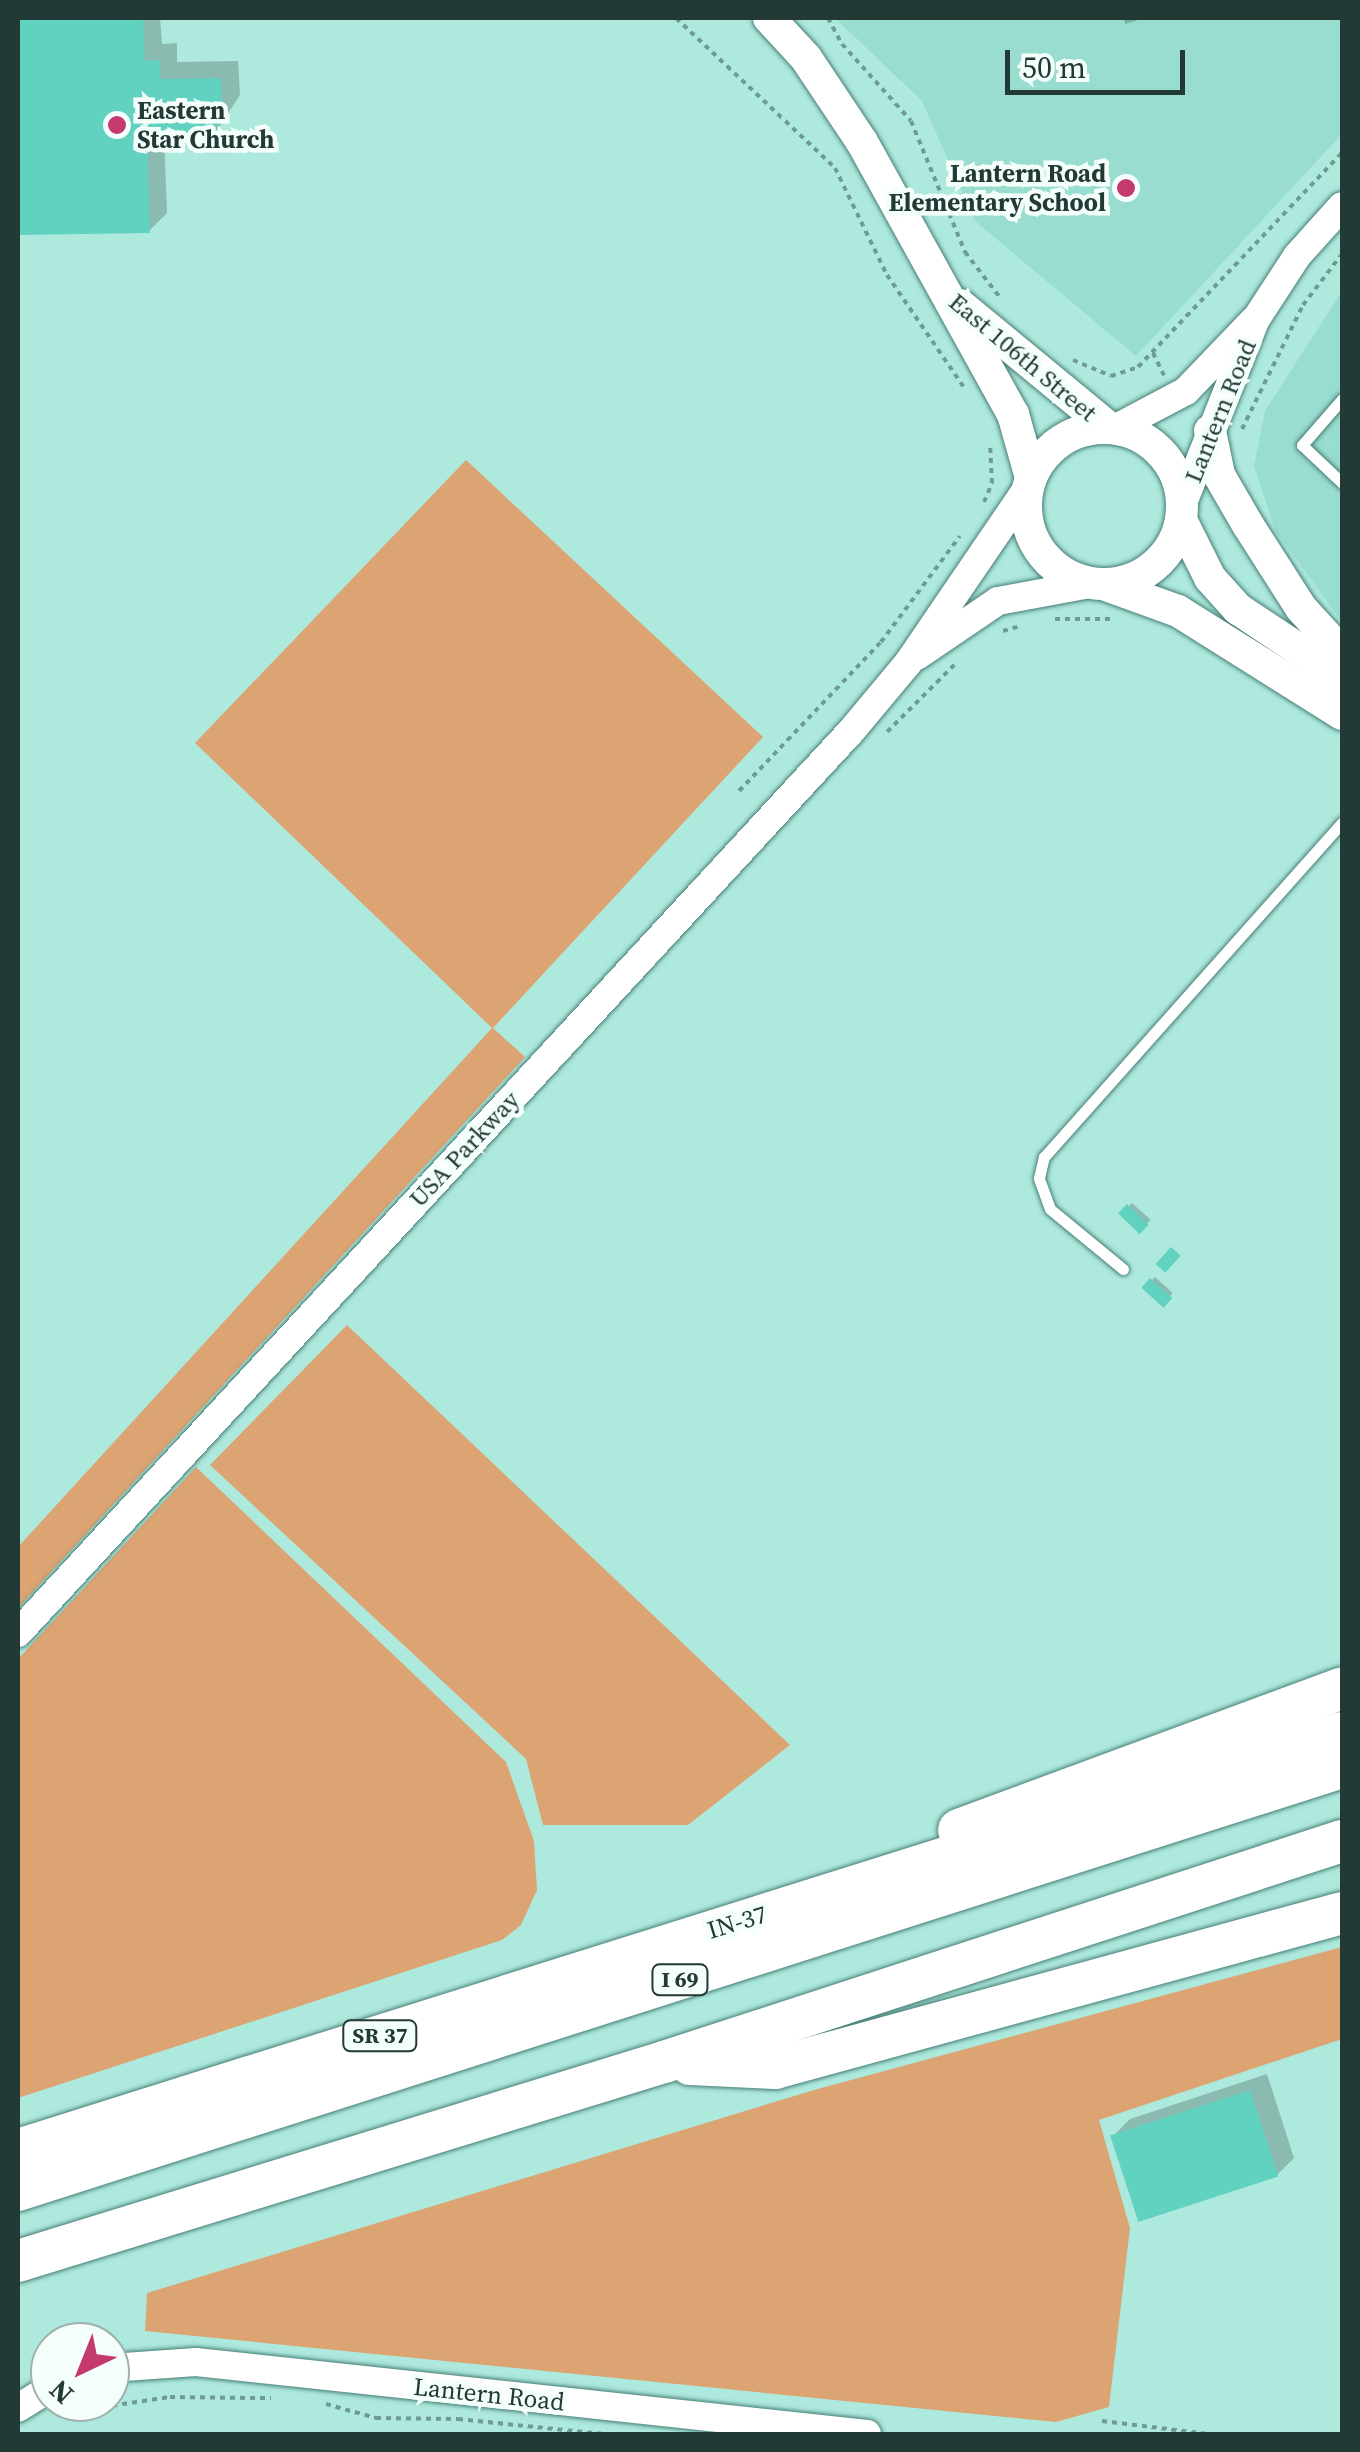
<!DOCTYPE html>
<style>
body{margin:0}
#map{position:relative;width:1360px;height:2452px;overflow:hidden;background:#aee9de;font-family:"Source Serif 4",serif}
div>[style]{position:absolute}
.built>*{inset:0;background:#99dcd0}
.green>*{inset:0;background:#dca473}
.shadow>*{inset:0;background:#0003;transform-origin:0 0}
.building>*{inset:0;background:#61d2c0;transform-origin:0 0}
.path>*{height:4px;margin-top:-2px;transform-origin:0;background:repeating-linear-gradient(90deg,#709b93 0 5px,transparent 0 10px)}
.roads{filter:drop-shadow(0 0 2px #467e75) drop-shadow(0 0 2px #467e75)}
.service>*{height:11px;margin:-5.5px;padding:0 5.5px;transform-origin:5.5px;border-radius:5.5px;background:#fff}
.tertiary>*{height:28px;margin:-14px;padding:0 14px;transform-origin:14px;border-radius:14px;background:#fff}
.secondary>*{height:32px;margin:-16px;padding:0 16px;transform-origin:16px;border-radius:16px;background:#fff}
.secondary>.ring{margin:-16px;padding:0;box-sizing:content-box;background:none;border:32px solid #fff;border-radius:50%}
.motorway>*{height:42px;margin:-21px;padding:0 21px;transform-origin:21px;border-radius:21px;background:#fff}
.dots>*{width:28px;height:28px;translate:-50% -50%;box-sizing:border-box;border:5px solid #f4fffc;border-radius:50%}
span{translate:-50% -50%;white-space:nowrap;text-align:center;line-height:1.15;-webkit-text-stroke:9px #f4fffc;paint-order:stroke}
.shield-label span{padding:2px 8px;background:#f4fffc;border:2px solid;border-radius:8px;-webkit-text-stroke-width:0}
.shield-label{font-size:22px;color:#223935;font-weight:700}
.poi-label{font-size:25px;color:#223935;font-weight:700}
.left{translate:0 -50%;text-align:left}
.right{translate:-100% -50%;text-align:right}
.street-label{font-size:25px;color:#223935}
.frame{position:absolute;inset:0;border:20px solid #223935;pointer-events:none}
.north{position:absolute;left:30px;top:2322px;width:100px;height:100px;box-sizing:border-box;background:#f4fffc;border:2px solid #a0b0ac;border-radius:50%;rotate:223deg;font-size:28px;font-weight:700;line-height:40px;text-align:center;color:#223935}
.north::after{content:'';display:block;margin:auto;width:35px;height:45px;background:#c4396e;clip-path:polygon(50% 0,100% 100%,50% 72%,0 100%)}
.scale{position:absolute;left:1005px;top:50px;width:180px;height:45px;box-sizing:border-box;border:5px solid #223935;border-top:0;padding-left:12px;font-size:30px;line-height:35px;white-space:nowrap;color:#223935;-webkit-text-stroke:8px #f4fffc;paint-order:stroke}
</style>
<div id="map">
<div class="built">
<div style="clip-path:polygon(835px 18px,1342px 18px,1342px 134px,1136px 356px,975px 221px,922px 101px)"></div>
<div style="clip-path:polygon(1342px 291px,1342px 622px,1275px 530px,1254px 466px,1265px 411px)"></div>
</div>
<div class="green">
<div style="clip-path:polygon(466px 460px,763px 737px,493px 1028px,525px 1057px,18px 1608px,18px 1547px,492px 1028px,195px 743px)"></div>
<div style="clip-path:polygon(347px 1325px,790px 1745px,688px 1825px,543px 1825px,526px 1759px,210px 1465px)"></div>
<div style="clip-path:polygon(196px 1467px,506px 1762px,534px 1841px,537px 1890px,521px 1925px,502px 1940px,18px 2098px,18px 1659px)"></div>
<div style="clip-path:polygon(1342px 1947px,1342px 2039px,1099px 2120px,1130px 2228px,1109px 2407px,1056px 2422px,145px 2331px,147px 2293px,814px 2090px)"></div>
</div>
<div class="shadow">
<div style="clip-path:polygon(18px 18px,160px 18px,162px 44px,177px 43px,177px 62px,238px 61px,240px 95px,215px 133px,164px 133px,167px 213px,149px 231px,18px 232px)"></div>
<div style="clip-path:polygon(1124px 18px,1138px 18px,1138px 20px,1125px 24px)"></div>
<div style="left:1132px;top:1203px;width:25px;height:15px;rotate:42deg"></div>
<div style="left:1155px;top:1277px;width:24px;height:14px;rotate:42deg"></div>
<div style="clip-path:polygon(1267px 2074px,1294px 2158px,1277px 2175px,1113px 2136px,1130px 2119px)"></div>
</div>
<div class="building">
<div style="clip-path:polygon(18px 18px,143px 18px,145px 61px,160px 60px,160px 79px,221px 78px,223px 116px,216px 114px,216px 136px,147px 135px,150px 233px,18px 235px)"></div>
<div style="left:1127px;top:1204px;width:30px;height:13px;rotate:44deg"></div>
<div style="left:1171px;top:1247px;width:13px;height:23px;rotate:42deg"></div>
<div style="left:1150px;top:1278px;width:30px;height:13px;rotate:42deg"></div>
<div style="left:1250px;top:2090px;width:91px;height:147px;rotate:72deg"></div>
</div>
<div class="path">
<div style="left:676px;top:18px;width:219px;rotate:43.3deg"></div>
<div style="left:835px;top:168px;width:119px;rotate:64.1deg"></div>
<div style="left:887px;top:275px;width:135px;rotate:55.6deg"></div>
<div style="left:828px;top:18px;width:30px;rotate:62deg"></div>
<div style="left:842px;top:44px;width:103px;rotate:48.1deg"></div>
<div style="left:911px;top:121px;width:142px;rotate:67.6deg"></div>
<div style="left:965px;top:252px;width:59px;rotate:52.5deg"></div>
<div style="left:1153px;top:353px;width:25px;rotate:64deg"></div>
<div style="left:1073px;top:360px;width:41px;rotate:22.8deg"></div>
<div style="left:1111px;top:376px;width:28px;rotate:-18deg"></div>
<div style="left:1138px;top:367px;width:296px;rotate:-46.4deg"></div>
<div style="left:1242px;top:429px;width:138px;rotate:-63.8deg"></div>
<div style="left:1303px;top:305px;width:64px;rotate:-52.6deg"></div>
<div style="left:984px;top:502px;width:21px;rotate:-67deg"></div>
<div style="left:992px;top:483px;width:40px;rotate:-92.9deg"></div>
<div style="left:1055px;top:619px;width:55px"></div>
<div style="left:1003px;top:631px;width:19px;rotate:-16deg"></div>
<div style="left:887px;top:732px;width:100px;rotate:-45deg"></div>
<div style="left:739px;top:791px;width:206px;rotate:-46.4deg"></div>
<div style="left:881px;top:642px;width:132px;rotate:-53.3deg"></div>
<div style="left:326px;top:2404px;width:52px;rotate:15.6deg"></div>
<div style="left:376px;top:2418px;width:82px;rotate:0.7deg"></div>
<div style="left:458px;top:2419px;width:147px;rotate:5.9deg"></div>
<div style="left:63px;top:2413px;width:108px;rotate:-8.5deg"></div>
<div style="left:170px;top:2397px;width:101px;rotate:0.6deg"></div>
<div style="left:1102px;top:2421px;width:107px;rotate:7deg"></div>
</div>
<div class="roads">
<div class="service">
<div style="left:1342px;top:399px;width:61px;rotate:131deg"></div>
<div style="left:1302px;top:445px;width:55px;rotate:43.5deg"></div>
<div style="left:1123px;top:1269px;width:94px;rotate:-140.6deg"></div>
<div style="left:1050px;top:1209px;width:33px;rotate:-110deg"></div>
<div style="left:1039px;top:1178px;width:22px;rotate:-77deg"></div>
<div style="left:1044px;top:1157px;width:448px;rotate:-48.3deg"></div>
</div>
<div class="tertiary">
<div style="left:1116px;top:428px;width:79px;rotate:-27.9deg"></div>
<div style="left:1186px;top:391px;width:98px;rotate:-46.2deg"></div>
<div style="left:1183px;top:503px;width:198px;rotate:-68.4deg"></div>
<div style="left:1256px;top:319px;width:75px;rotate:-56.9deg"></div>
<div style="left:1297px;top:256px;width:67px;rotate:-48deg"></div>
<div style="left:917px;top:656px;width:98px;rotate:-34.2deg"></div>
<div style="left:998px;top:601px;width:99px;rotate:-10.5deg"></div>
<div style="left:18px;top:1633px;width:1231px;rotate:-47.27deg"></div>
<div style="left:853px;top:729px;width:86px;rotate:-50.2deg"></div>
<div style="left:908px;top:663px;width:213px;rotate:-55.7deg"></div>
<div style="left:110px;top:2368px;width:86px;rotate:-4deg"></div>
<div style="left:196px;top:2362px;width:675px;rotate:6.12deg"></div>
<div style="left:18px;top:2408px;width:38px;rotate:-32deg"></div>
</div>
<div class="secondary">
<div style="left:769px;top:18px;width:54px;rotate:47.2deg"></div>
<div style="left:806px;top:58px;width:101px;rotate:56.3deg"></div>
<div style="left:862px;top:142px;width:311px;rotate:61deg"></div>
<div style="left:1013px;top:414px;width:66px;rotate:74.3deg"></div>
<div style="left:960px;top:305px;width:193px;rotate:39.5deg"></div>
<div class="ring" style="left:1026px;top:428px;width:124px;height:124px"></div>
<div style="left:1210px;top:431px;width:45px;rotate:78.4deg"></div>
<div style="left:1219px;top:475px;width:58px;rotate:59.9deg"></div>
<div style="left:1248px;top:525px;width:98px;rotate:57.4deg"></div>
<div style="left:1301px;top:608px;width:61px;rotate:47.7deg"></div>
<div style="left:1181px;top:520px;width:65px;rotate:63.4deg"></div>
<div style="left:1210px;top:578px;width:42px;rotate:47.9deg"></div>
<div style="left:1238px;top:609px;width:125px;rotate:33.6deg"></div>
<div style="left:1103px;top:584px;width:80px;rotate:19.8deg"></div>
<div style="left:1178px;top:611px;width:194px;rotate:32.1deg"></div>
</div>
<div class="motorway">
<div style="left:959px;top:1830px;width:408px;rotate:-20.3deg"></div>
<div style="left:690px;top:2064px;width:85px;rotate:2.7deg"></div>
<div style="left:775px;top:2068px;width:588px;rotate:-15.29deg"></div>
<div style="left:18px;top:2150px;width:1388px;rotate:-17.48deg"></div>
<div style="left:18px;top:2190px;width:1390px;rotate:-17.72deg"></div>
<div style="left:18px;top:2261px;width:676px;rotate:-17.12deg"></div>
<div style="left:664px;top:2062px;width:713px;rotate:-18.05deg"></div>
</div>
</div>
<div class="dots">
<div style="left:117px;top:125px;background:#c4396e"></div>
<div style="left:1126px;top:188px;background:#c4396e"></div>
</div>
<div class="shield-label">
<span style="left:680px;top:1980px">I 69</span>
<span style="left:380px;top:2036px">SR 37</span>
</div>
<div class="poi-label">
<span class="left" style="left:137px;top:125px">Eastern<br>Star Church</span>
<span class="right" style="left:1106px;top:188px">Lantern Road<br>Elementary School</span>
</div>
<div class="street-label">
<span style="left:1023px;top:357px;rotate:40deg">East 106th Street</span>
<span style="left:1220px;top:411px;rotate:-68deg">Lantern Road</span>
<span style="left:464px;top:1149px;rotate:-47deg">USA Parkway</span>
<span style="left:737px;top:1922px;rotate:-17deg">IN-37</span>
<span style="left:489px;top:2394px;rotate:6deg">Lantern Road</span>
</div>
<div class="frame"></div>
<div class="north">N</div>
<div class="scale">50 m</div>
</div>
